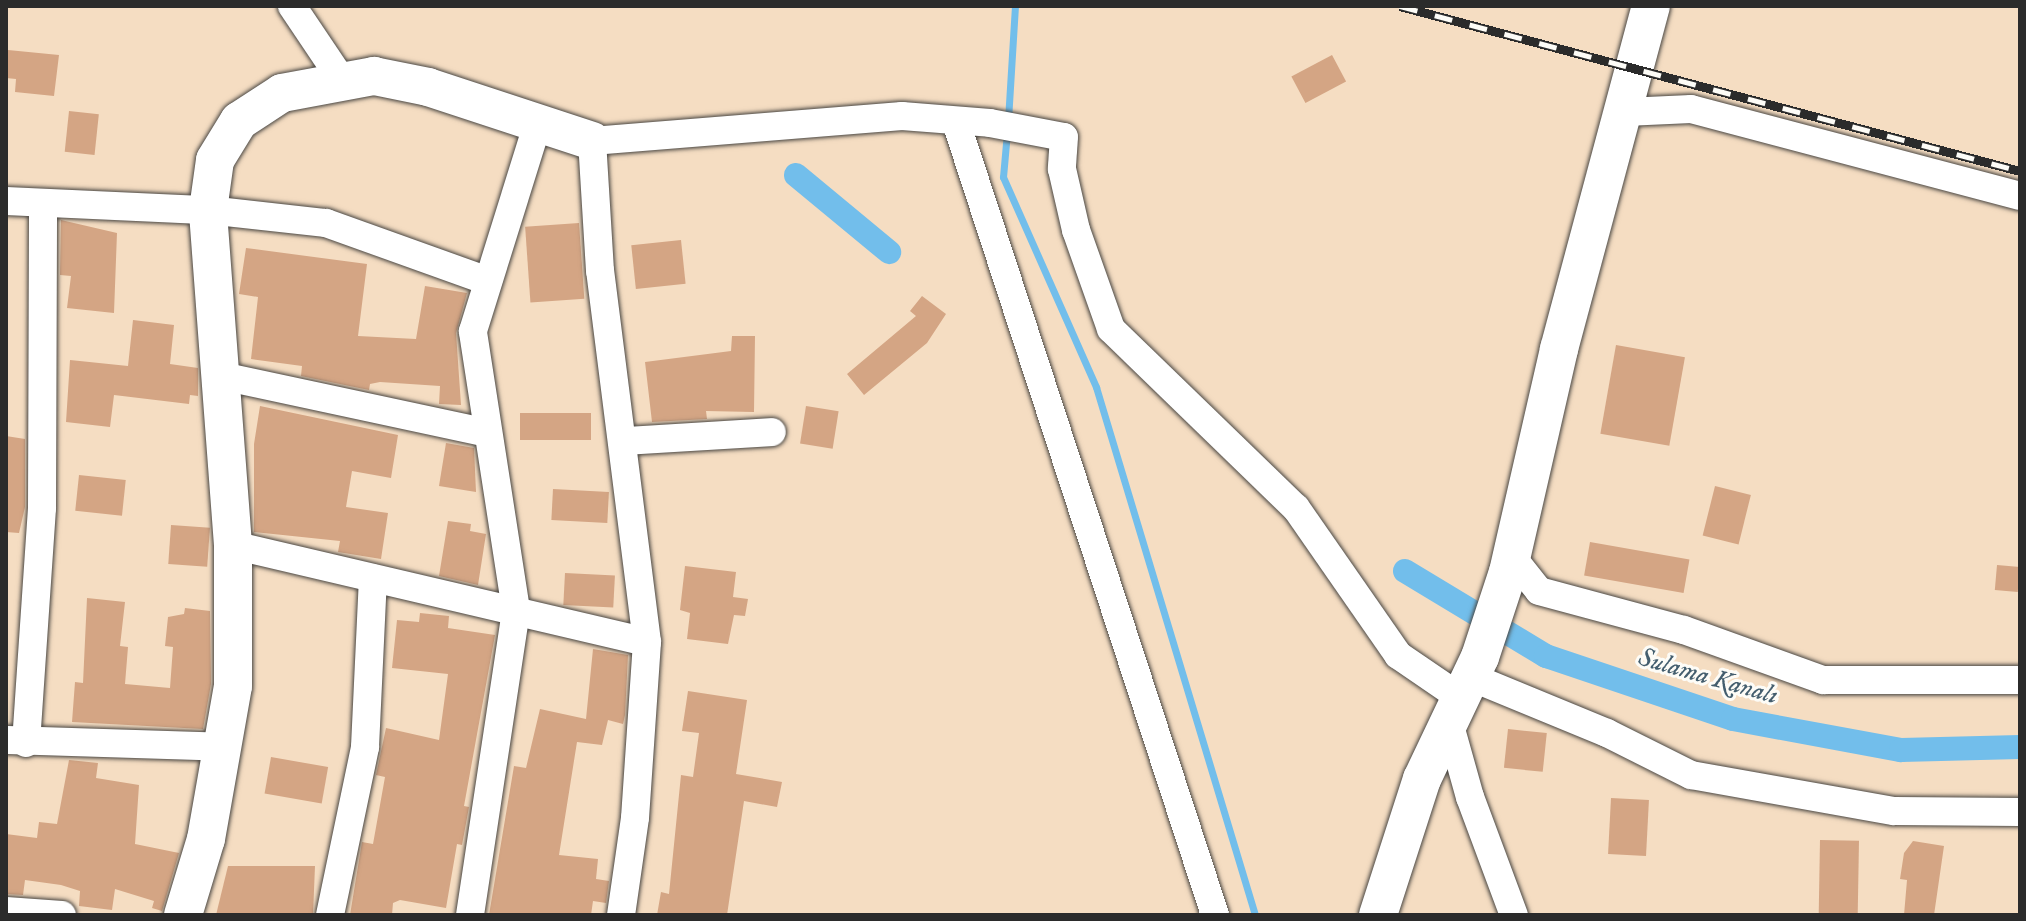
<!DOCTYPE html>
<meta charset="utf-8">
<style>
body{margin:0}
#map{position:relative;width:2026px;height:921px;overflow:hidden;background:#f5ddc2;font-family:"IM FELL English",serif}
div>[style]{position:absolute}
.stream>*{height:7px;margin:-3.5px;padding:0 3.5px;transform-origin:3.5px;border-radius:3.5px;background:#72beeb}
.canal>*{height:24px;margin:-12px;padding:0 12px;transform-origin:12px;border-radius:12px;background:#72beeb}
.building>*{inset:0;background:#d4a584;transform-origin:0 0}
.roads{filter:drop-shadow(0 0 2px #494642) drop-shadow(0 0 2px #494642)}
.street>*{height:28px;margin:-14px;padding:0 14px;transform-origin:14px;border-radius:14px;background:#fff}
.secondary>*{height:38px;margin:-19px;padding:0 19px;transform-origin:19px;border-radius:19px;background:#fff}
.rail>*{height:9px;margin-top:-4.5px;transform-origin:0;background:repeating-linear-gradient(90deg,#fdfcf7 0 18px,#2b2b2b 0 36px);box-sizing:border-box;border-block:2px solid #2b2b2b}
span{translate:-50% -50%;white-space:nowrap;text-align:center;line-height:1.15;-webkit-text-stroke:6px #fdfcf7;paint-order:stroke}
.water-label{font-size:26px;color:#445e6e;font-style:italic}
.frame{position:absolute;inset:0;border:8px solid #2b2b2b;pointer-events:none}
</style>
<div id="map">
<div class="stream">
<div style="left:1008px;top:120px;width:114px;rotate:-86.5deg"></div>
<div style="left:1007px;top:132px;width:45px;rotate:95.1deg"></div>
<div style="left:1003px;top:177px;width:230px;rotate:66.1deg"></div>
<div style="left:1096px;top:387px;width:551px;rotate:73.24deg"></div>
</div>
<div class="canal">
<div style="left:796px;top:175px;width:121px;rotate:39.6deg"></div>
<div style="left:1405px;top:571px;width:165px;rotate:31.1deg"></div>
<div style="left:1546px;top:656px;width:197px;rotate:18.6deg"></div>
<div style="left:1733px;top:719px;width:171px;rotate:10.5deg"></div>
<div style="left:1901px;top:750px;width:119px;rotate:-1.4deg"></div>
</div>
<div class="building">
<div style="clip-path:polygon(8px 50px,59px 55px,54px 96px,15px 92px,16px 79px,6px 78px)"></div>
<div style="left:1332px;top:55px;width:30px;height:46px;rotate:62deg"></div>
<div style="left:69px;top:111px;width:30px;height:41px;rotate:6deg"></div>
<div style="clip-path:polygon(61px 220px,117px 233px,114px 313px,67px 308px,71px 276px,60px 275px)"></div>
<div style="left:579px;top:223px;width:76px;height:54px;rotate:86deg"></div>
<div style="left:681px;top:240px;width:44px;height:50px;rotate:84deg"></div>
<div style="clip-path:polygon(246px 248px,367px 264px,358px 336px,416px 339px,425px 286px,467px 293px,456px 333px,461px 405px,439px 404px,440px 386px,380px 382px,370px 384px,369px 390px,301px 376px,302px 366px,251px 359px,258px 297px,239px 294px)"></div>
<div style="clip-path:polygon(922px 296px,946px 314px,927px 343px,864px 395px,847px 374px,916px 316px,910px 311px)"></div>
<div style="clip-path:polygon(133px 320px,174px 325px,170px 364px,198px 368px,198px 396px,190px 395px,189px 404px,114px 395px,110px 427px,66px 422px,70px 360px,128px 366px)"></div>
<div style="clip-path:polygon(732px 336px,755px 336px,754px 412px,706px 411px,707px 419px,652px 422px,645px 362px,731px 351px)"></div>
<div style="left:1616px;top:345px;width:70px;height:90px;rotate:10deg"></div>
<div style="clip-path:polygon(260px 406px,398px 435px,391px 478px,352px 471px,346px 507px,388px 513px,381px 559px,338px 552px,340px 541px,254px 532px,254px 444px)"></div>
<div style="left:806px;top:406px;width:33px;height:38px;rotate:9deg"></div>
<div style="left:591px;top:413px;width:27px;height:71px;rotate:90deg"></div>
<div style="clip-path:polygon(6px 436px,25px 439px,25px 507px,19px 533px,6px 532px)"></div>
<div style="clip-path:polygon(446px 443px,474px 448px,476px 492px,439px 486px)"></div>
<div style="left:79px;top:475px;width:47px;height:36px;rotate:6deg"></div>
<div style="left:1715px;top:486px;width:37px;height:51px;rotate:14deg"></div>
<div style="left:553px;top:489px;width:56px;height:31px;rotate:3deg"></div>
<div style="clip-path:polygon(448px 521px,471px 524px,470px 531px,486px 534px,478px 585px,439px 576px)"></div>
<div style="left:171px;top:525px;width:39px;height:39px;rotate:4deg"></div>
<div style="left:1590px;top:542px;width:101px;height:34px;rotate:10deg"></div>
<div style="left:1997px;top:565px;width:23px;height:25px;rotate:5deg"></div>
<div style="clip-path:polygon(685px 566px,736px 572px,733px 597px,748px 599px,745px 616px,734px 615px,728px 644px,687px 639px,690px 613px,680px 610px)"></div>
<div style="left:565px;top:573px;width:50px;height:32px;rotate:3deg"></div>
<div style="clip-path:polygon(87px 598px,125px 602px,120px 646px,128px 647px,125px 684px,170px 688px,173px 647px,165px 646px,168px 617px,184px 614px,185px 608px,210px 611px,211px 684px,203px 729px,72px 722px,75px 682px,83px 683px)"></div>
<div style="clip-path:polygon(420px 613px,449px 616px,448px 628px,495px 635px,464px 806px,469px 807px,462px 845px,457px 844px,446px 908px,400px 900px,393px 903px,392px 915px,350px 915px,362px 842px,373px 844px,385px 777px,376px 775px,386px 728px,439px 740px,448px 674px,392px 668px,397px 620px,419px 622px)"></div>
<div style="clip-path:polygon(593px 649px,628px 655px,625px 715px,623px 724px,608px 720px,602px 745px,577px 742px,559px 855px,598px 859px,596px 879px,609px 881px,606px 903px,593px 901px,591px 915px,489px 915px,514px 766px,526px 768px,540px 709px,586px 719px)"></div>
<div style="clip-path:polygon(688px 691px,747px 700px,736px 774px,782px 782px,777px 807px,744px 801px,727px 915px,657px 915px,661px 892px,669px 894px,681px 775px,693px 777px,699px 733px,682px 731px)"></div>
<div style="left:1508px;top:729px;width:39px;height:39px;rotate:6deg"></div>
<div style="left:271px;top:757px;width:58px;height:37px;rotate:10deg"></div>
<div style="clip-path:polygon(69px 760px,98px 763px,96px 778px,139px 785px,135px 844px,179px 853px,162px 911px,152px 908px,154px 901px,115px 889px,112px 910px,79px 906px,80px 891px,61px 885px,25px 880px,23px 895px,6px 894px,6px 834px,37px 838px,39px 822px,57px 824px)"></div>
<div style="left:1611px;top:798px;width:38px;height:56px;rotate:3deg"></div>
<div style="left:1820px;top:840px;width:39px;height:74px;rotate:1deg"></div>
<div style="clip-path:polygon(1913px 841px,1944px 846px,1934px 915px,1904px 915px,1907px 880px,1900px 879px,1904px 853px)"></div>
<div style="clip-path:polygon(228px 866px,315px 866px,313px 915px,216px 915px)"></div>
</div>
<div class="roads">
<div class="street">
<div style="left:292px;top:6px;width:88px;rotate:56.1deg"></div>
<div style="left:1625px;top:112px;width:66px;rotate:-2.6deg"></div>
<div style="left:1691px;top:109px;width:340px;rotate:14.8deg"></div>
<div style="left:956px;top:122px;width:834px;rotate:71.91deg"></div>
<div style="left:6px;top:201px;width:202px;rotate:2.6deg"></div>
<div style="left:208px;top:210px;width:119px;rotate:6.3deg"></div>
<div style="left:326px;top:223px;width:172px;rotate:19.7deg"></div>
<div style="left:222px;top:376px;width:271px;rotate:12.1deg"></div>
<div style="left:625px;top:441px;width:147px;rotate:-3.5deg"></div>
<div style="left:233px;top:545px;width:425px;rotate:13.2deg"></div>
<div style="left:647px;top:642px;width:176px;rotate:93.9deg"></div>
<div style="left:635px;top:818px;width:98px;rotate:98.2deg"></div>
<div style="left:1512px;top:557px;width:43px;rotate:51.5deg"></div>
<div style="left:1539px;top:591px;width:150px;rotate:15.1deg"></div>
<div style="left:1684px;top:630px;width:148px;rotate:19.8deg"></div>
<div style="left:1823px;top:680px;width:197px"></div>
<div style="left:647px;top:642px;width:374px;rotate:-97.2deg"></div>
<div style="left:600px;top:271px;width:130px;rotate:-93.5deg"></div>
<div style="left:592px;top:141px;width:311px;rotate:-4.6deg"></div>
<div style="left:902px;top:116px;width:88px;rotate:4.5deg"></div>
<div style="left:990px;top:123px;width:75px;rotate:10.7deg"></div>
<div style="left:1064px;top:137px;width:32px;rotate:94deg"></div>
<div style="left:1062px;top:169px;width:63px;rotate:77.1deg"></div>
<div style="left:1076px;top:230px;width:105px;rotate:70.5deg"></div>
<div style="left:1111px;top:329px;width:257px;rotate:44.1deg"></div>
<div style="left:1296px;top:508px;width:179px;rotate:55.2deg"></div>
<div style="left:1398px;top:655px;width:76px;rotate:34.3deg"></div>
<div style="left:1471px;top:677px;width:147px;rotate:22.4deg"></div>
<div style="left:1607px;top:733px;width:94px;rotate:26.6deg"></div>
<div style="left:1691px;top:775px;width:206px;rotate:10.1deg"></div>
<div style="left:1894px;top:811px;width:126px;rotate:0.5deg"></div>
<div style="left:1449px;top:722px;width:78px;rotate:74.4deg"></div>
<div style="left:1470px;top:797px;width:126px;rotate:69.6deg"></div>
<div style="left:6px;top:740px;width:219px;rotate:1.8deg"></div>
<div style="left:26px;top:743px;width:236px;rotate:-86.1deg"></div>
<div style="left:42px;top:508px;width:303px;rotate:-89.8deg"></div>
<div style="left:6px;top:911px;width:56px;rotate:4.1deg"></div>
<div style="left:330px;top:915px;width:172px;rotate:-78.2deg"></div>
<div style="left:365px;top:747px;width:169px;rotate:-87.3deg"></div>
<div style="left:470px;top:915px;width:308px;rotate:-81.4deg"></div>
<div style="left:516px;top:610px;width:282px;rotate:-98.8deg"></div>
<div style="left:473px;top:331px;width:219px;rotate:-72.7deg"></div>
</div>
<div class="secondary">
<div style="left:183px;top:915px;width:79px;rotate:-73.2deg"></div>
<div style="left:206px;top:839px;width:155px;rotate:-80deg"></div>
<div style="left:233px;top:686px;width:141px;rotate:-90deg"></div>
<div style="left:233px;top:545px;width:336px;rotate:-94.3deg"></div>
<div style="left:208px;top:210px;width:50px;rotate:-82deg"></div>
<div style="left:215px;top:160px;width:46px;rotate:-58.4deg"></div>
<div style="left:239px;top:121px;width:51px;rotate:-33.1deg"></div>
<div style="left:282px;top:93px;width:94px;rotate:-10.5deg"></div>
<div style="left:374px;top:76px;width:55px;rotate:11.5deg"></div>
<div style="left:428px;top:87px;width:173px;rotate:18.2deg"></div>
<div style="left:1378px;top:915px;width:143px;rotate:-72.1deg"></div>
<div style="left:1422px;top:779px;width:135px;rotate:-64.6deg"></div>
<div style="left:1480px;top:657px;width:89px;rotate:-71.8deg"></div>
<div style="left:1508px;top:572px;width:229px;rotate:-77.1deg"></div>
<div style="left:1559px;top:349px;width:355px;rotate:-75deg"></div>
</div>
</div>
<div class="rail">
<div style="left:1400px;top:6px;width:642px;rotate:14.9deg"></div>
</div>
<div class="water-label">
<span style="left:1708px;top:677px;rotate:16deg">Sulama Kanalı</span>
</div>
<div class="frame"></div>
</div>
